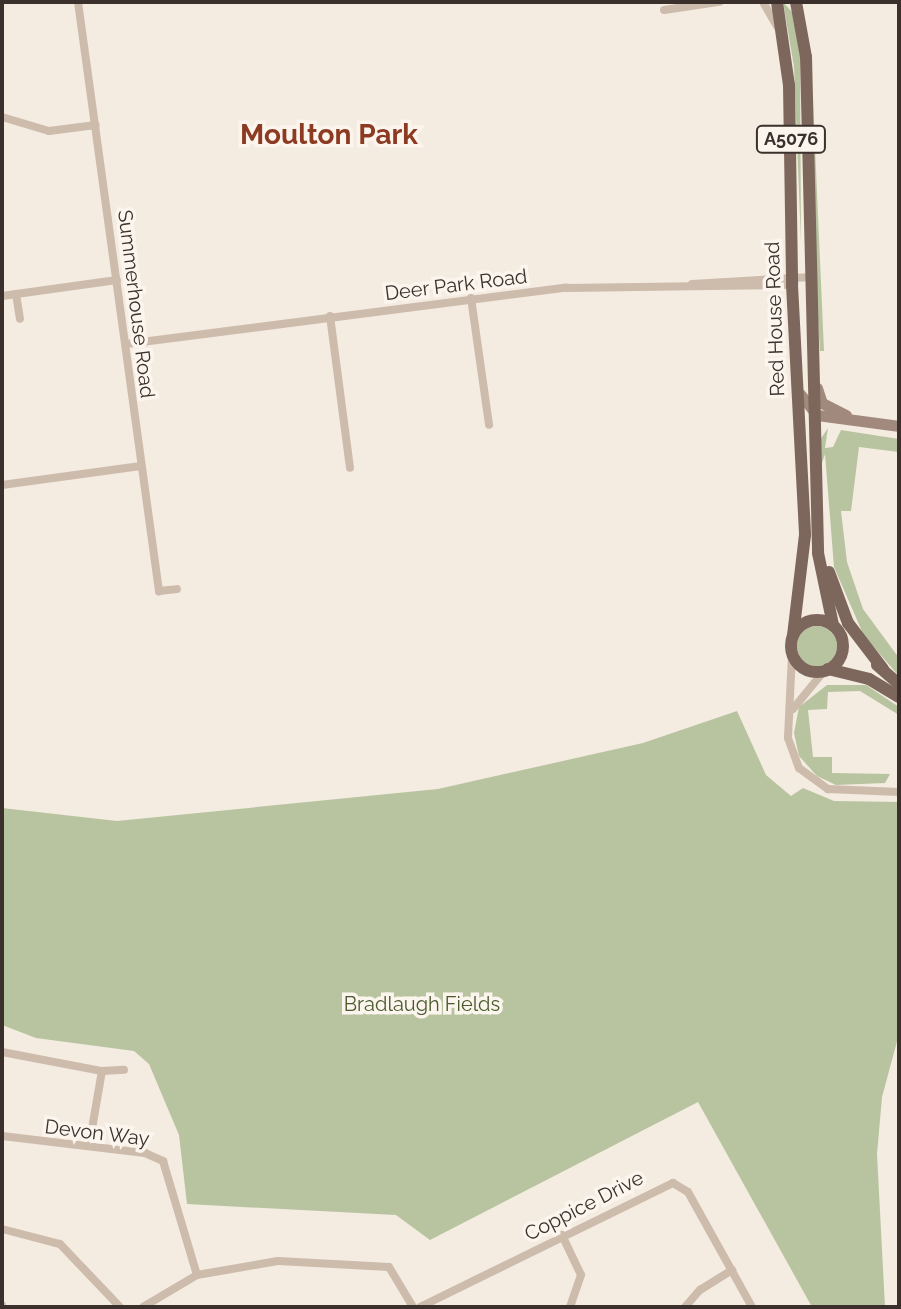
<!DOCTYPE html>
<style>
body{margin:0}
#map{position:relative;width:901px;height:1309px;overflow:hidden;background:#f4ebe1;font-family:Raleway,sans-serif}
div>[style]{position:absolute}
.green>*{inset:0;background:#b8c4a0}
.round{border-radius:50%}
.street>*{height:8px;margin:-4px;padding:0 4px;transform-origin:4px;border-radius:4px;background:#cdbbac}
.secondary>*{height:11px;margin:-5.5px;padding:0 5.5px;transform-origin:5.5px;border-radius:5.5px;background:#a18a7d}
.primary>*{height:12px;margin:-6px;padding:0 6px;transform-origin:6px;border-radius:6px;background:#7d675c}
.primary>.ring{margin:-6px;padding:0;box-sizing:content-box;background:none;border:12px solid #7d675c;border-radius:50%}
span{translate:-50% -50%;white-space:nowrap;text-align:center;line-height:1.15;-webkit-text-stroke:7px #fbf5ee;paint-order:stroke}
.shield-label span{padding:2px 6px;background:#fbf5ee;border:2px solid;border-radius:6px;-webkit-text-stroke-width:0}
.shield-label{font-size:18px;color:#3b302b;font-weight:700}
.street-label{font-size:20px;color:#3b302b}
.park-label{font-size:20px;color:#4a5a2e}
.district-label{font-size:28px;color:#8c3b22;font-weight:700}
.frame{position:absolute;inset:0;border:4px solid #3b302b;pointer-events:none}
</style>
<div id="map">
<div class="green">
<div style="clip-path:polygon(783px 2px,793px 13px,800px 56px,801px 242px,794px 67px)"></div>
<div style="clip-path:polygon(813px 102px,824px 351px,820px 351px,816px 290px)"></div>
<div style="clip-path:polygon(828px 428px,825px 448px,833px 447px,841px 430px,899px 439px,899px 452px,859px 447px,851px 511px,841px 511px,847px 562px,863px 609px,899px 658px,899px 676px,864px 636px,834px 567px,825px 454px,821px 466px,820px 440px)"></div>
<div class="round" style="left:797px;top:626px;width:40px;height:40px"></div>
<div style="clip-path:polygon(827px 685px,866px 685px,899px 707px,899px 715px,860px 691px,828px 692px,827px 709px,808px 710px,813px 757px,832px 757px,832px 773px,890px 774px,885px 783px,836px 785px,817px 776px,799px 756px,794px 733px,799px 707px)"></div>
<div style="clip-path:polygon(737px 711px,766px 775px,791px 796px,803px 788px,834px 801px,899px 802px,899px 1034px,882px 1097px,877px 1154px,885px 1307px,812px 1307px,698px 1102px,430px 1240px,396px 1215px,187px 1204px,179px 1135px,149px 1064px,134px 1051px,36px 1038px,2px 1025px,2px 808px,117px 821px,438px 789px,643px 743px)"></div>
</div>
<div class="street">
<div style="left:78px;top:2px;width:595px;rotate:82.17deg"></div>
<div style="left:159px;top:591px;width:18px;rotate:-6deg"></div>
<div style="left:763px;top:2px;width:28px;rotate:60deg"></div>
<div style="left:664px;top:10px;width:56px;rotate:-8.3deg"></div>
<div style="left:2px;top:117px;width:49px;rotate:16.6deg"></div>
<div style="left:49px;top:131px;width:47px;rotate:-7.3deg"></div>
<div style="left:692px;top:284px;width:119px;rotate:-3.4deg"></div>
<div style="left:16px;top:294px;width:25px;rotate:81deg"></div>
<div style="left:2px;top:296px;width:116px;rotate:-7.9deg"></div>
<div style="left:471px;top:298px;width:128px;rotate:81.9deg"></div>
<div style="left:330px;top:316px;width:153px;rotate:82.5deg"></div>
<div style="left:126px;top:344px;width:444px;rotate:-7.3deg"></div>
<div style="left:566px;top:288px;width:226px;rotate:-0.8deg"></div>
<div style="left:2px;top:485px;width:140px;rotate:-7.8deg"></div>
<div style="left:792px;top:655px;width:83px;rotate:92.8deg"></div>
<div style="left:788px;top:738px;width:32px;rotate:70deg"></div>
<div style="left:799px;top:768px;width:36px;rotate:36deg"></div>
<div style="left:828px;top:789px;width:71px;rotate:2.4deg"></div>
<div style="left:793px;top:709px;width:49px;rotate:-50.8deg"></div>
<div style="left:2px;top:1052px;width:102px;rotate:10.8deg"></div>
<div style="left:102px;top:1071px;width:22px;rotate:-3deg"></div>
<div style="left:2px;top:1136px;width:144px;rotate:6.8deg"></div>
<div style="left:145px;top:1153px;width:20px;rotate:24deg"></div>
<div style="left:163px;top:1161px;width:119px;rotate:73.4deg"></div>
<div style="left:89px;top:1146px;width:76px;rotate:-80.2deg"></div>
<div style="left:2px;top:1229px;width:60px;rotate:14.5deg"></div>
<div style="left:60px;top:1244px;width:87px;rotate:46.4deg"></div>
<div style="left:562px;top:1235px;width:44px;rotate:64.6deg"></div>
<div style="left:581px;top:1275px;width:34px;rotate:109deg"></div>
<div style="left:2px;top:1305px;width:2px;rotate:90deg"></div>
<div style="left:143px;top:1307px;width:63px;rotate:-30.7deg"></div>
<div style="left:197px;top:1275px;width:82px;rotate:-9.8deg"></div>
<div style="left:278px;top:1261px;width:111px;rotate:3.1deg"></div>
<div style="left:389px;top:1267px;width:47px;rotate:59deg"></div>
<div style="left:420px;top:1307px;width:282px;rotate:-26.1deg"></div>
<div style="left:673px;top:1183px;width:17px;rotate:31deg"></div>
<div style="left:688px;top:1192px;width:132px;rotate:60.9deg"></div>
<div style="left:685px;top:1307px;width:23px;rotate:-49deg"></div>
<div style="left:700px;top:1290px;width:38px;rotate:-32deg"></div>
</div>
<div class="secondary">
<div style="left:817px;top:388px;width:16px;rotate:72deg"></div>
<div style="left:822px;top:403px;width:27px;rotate:27deg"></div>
<div style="left:800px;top:394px;width:27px;rotate:51deg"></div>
<div style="left:817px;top:415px;width:83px;rotate:7.6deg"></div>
</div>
<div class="primary">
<div style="left:777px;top:2px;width:84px;rotate:81.8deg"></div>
<div style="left:789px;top:85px;width:200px;rotate:89.1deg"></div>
<div style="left:792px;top:285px;width:250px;rotate:87deg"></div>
<div style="left:805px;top:535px;width:101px;rotate:96.8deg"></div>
<div style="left:796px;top:2px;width:56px;rotate:79.7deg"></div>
<div style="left:806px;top:57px;width:496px;rotate:88.6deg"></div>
<div style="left:818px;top:553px;width:74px;rotate:78.2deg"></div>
<div style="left:829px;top:572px;width:54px;rotate:69.6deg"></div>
<div style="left:848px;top:623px;width:58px;rotate:52.7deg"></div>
<div class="ring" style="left:791px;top:620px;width:40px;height:40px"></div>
<div style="left:877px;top:665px;width:29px;rotate:41deg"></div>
<div style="left:828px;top:669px;width:42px;rotate:13.7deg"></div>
<div style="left:869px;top:679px;width:35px;rotate:31deg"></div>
</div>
<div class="shield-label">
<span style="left:791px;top:139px">A5076</span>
</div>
<div class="street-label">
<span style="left:456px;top:285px;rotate:-7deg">Deer Park Road</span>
<span style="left:136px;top:304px;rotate:83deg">Summerhouse Road</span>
<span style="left:775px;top:319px;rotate:-92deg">Red House Road</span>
<span style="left:97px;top:1133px;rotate:7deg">Devon Way</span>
<span style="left:584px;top:1206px;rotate:-27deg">Coppice Drive</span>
</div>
<div class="park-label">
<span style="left:422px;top:1004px">Bradlaugh Fields</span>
</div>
<div class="district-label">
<span style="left:329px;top:135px">Moulton Park</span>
</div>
<div class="frame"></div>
</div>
